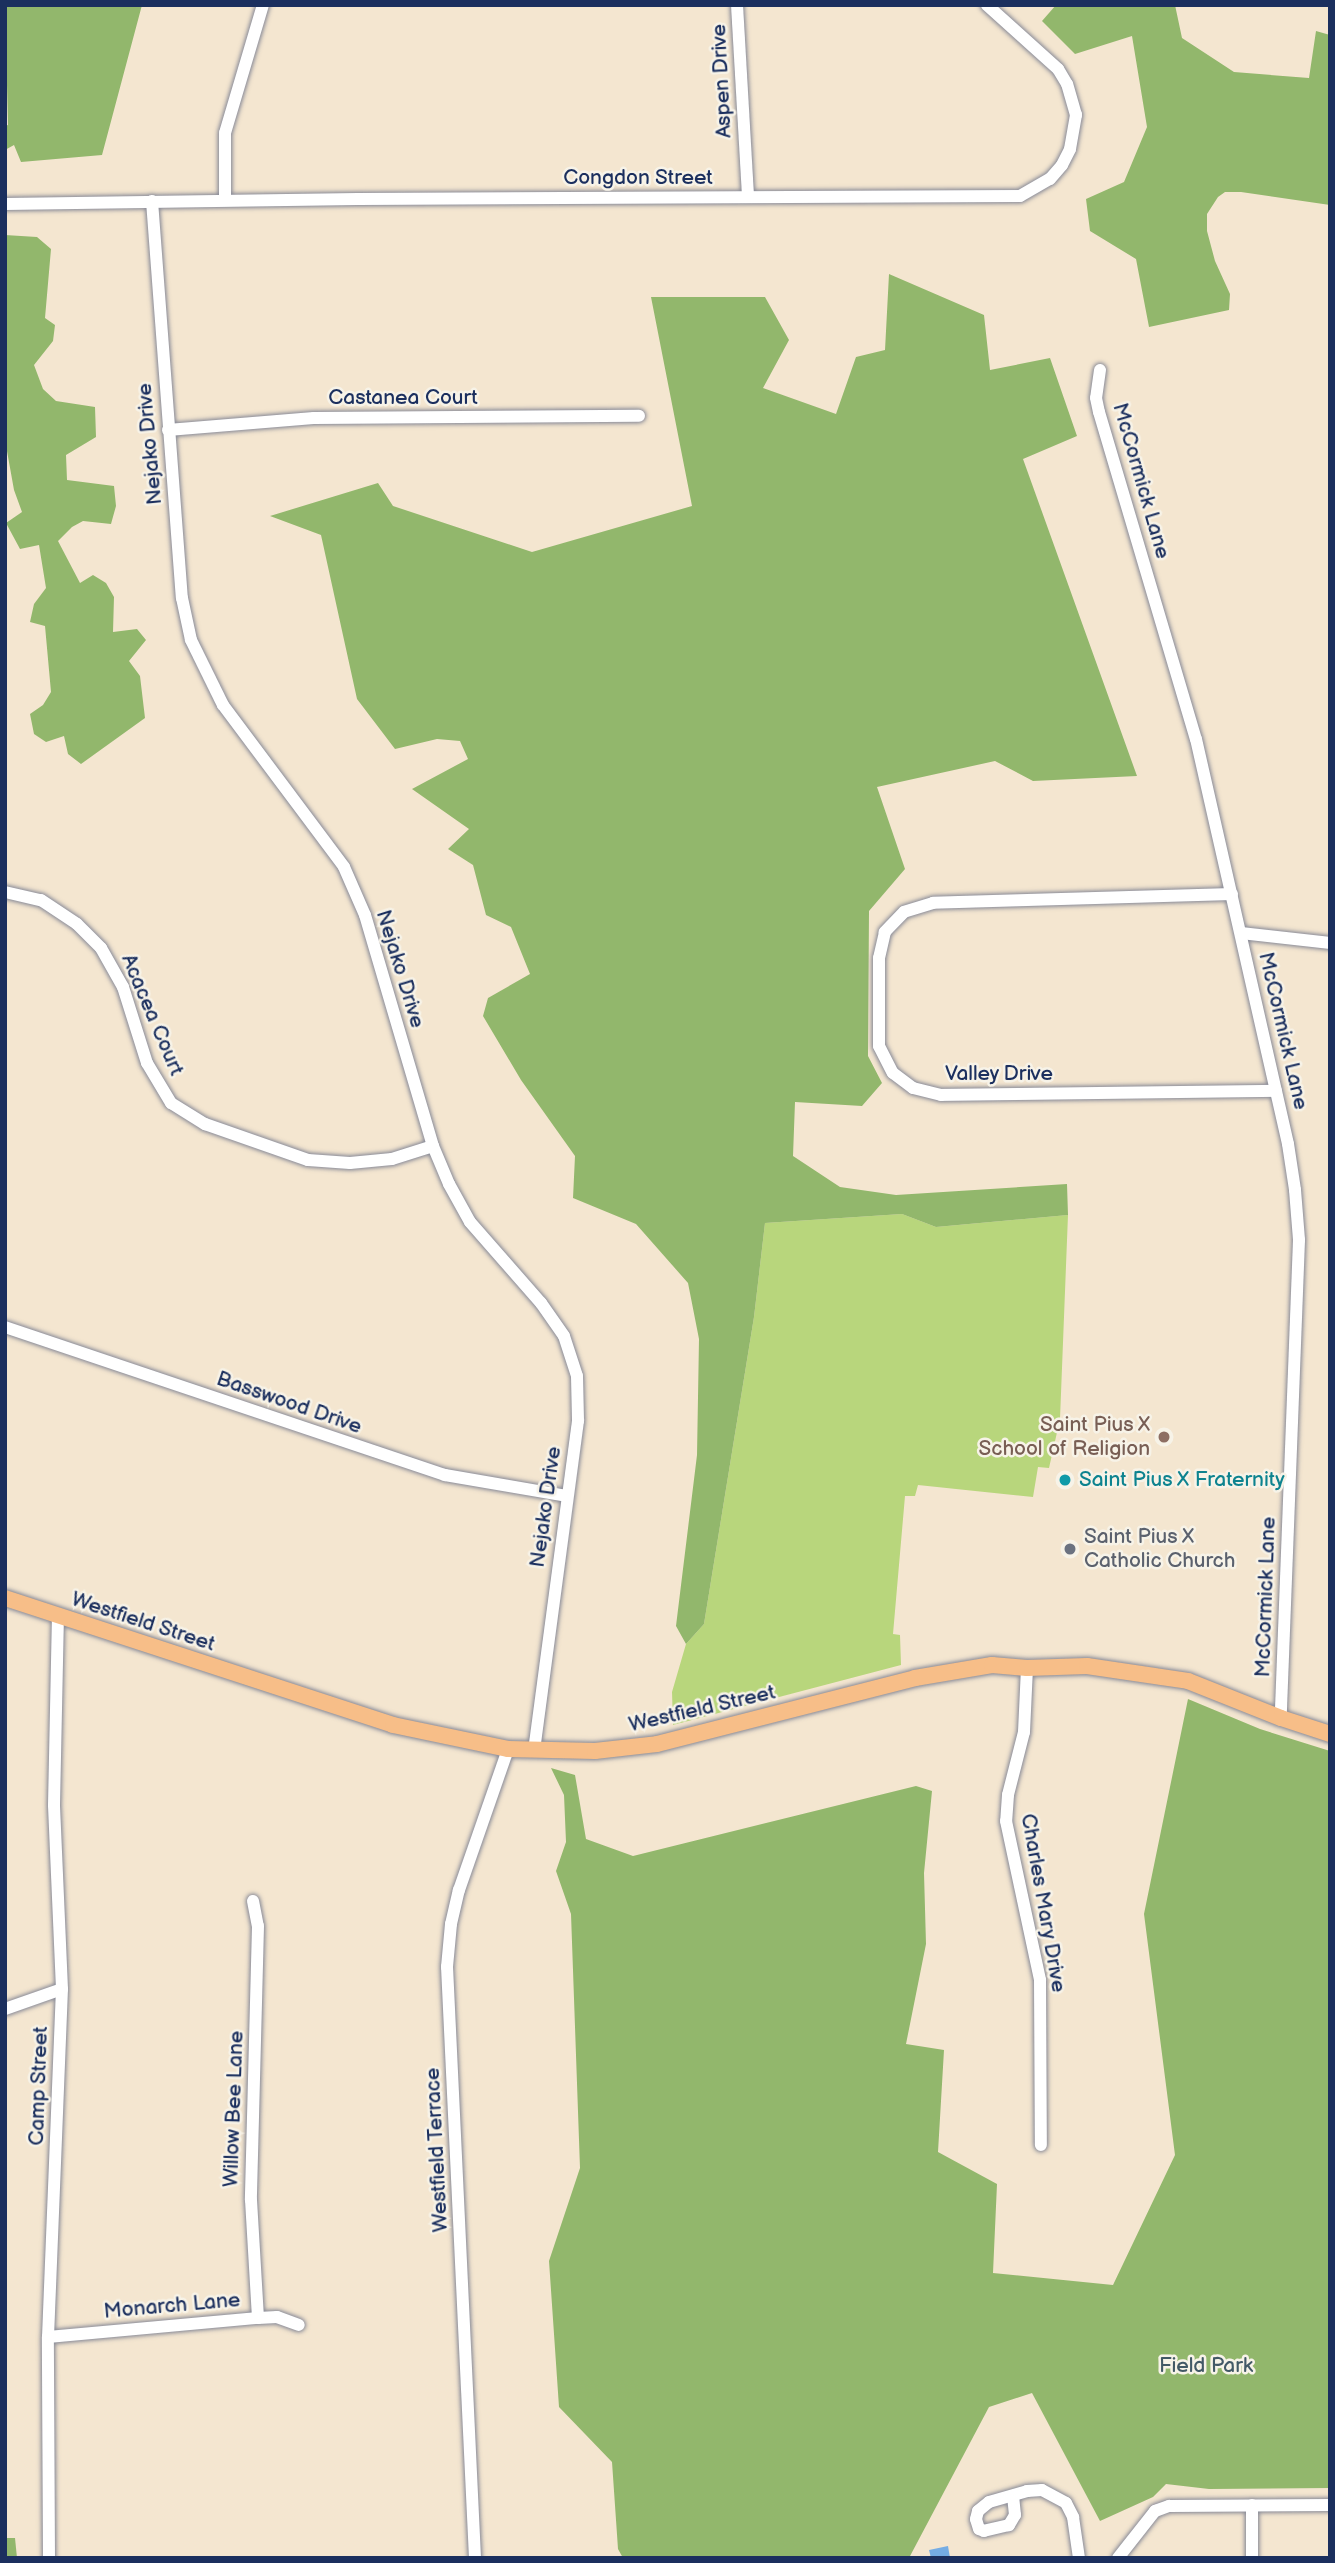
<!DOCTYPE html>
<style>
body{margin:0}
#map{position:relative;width:1335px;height:2563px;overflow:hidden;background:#f4e6d0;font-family:"Balsamiq Sans",sans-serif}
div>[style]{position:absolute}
.green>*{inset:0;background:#b8d67c}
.forest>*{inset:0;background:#92b76c}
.water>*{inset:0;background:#75ade4}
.roads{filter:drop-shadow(0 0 2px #888a97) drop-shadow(0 0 2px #888a97)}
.minor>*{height:12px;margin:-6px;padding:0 6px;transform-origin:6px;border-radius:6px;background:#fff}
.major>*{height:16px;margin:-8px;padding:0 8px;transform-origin:8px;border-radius:8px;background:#f7be88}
.dots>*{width:19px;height:19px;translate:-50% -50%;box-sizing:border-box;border:4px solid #f7f3e8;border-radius:50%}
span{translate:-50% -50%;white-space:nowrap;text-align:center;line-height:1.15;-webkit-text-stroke:5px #f7f3e8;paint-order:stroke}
.street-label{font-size:21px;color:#1b2f5e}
.education-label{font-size:21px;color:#785e54}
.right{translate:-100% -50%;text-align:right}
.culture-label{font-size:21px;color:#0d838f}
.left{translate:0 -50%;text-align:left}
.worship-label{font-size:21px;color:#5b616d}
.park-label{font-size:21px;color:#425966}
.frame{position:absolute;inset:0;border:7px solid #1b2f5e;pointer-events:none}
</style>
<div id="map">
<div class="green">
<div style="clip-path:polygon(902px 1214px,936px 1227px,1068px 1215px,1060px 1419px,1049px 1468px,1038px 1467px,1033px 1497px,918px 1485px,915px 1496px,905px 1496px,893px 1634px,900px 1635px,901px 1665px,673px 1725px,672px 1692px,686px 1644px,704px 1624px,754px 1317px,765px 1223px)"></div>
</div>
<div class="forest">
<div style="clip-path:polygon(5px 5px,142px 5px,102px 155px,21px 162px,14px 145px,5px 150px,5px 126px,8px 125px)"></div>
<div style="clip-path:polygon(1056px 5px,1175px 5px,1182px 38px,1234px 72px,1309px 78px,1316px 31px,1330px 35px,1330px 205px,1241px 192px,1225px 192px,1218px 197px,1207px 214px,1207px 231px,1215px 261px,1230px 294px,1229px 310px,1149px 327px,1136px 259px,1090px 231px,1086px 199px,1124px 182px,1147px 127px,1132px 36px,1075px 54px,1042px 21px)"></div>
<div style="clip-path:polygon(5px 235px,37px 237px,51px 249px,45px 318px,55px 325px,53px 341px,34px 365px,43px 389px,56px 401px,95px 407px,96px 437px,66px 455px,67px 480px,114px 486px,116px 506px,111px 524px,83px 521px,72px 527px,58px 541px,80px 583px,93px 575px,106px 583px,114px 597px,113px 632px,137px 629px,146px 640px,129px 661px,140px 676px,145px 718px,81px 764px,68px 754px,64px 736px,46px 742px,34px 734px,30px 714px,43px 705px,51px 692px,45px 626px,30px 622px,34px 604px,46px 588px,39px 545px,20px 549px,6px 523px,22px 512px,14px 490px,5px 440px)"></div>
<div style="clip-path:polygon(889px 274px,984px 315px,990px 370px,1050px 358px,1077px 436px,1023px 459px,1137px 776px,1033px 781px,995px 761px,877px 787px,905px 869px,869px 911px,868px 1056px,882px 1083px,862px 1106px,795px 1102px,793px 1156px,840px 1187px,896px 1195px,1067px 1184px,1068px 1215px,936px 1227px,902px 1214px,765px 1223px,754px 1317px,704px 1624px,686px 1644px,676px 1626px,697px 1455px,699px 1339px,688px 1283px,636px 1224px,573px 1198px,575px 1156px,521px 1080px,483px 1016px,488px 998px,530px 974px,511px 927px,486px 915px,473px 865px,448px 849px,469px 829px,412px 789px,468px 759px,460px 741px,437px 739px,395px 749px,357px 699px,321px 535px,270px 516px,378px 483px,393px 506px,532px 552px,692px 506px,651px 297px,765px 297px,789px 340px,763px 388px,836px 414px,856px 357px,885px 350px)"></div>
<div style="clip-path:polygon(1188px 1699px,1260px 1729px,1330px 1751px,1330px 2488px,1209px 2489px,1166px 2484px,1153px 2497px,1100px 2521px,1032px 2393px,989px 2407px,909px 2558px,623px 2558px,618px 2549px,612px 2462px,559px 2407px,549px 2261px,580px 2168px,571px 1914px,556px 1871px,566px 1842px,564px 1795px,551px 1768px,575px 1775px,586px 1839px,633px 1856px,916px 1786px,932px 1791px,924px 1873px,926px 1944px,906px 2044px,944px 2050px,938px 2152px,997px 2184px,993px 2273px,1113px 2285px,1175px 2155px,1144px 1914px)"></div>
<div style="clip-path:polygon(5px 2538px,15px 2538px,17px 2558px,5px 2558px)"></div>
</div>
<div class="water">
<div style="clip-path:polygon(948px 2546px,950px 2558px,931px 2558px,929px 2550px)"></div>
</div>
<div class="roads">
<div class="minor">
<div style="left:737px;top:5px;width:191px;rotate:86.7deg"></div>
<div style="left:225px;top:200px;width:67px;rotate:-90deg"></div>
<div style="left:225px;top:133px;width:134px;rotate:-73.5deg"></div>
<div style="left:152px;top:201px;width:398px;rotate:85.7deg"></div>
<div style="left:182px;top:598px;width:43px;rotate:77.9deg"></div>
<div style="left:191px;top:640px;width:72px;rotate:63.8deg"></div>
<div style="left:223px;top:705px;width:202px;rotate:53.2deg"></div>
<div style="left:344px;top:867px;width:52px;rotate:66.4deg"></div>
<div style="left:365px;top:915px;width:241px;rotate:73.6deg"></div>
<div style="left:433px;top:1146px;width:41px;rotate:67.2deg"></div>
<div style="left:449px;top:1184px;width:43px;rotate:61.1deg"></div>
<div style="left:470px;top:1222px;width:108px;rotate:48.8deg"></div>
<div style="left:541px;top:1303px;width:40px;rotate:55.1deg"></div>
<div style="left:564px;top:1336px;width:42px;rotate:72deg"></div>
<div style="left:577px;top:1376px;width:45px;rotate:88.7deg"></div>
<div style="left:578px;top:1421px;width:332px;rotate:97.6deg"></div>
<div style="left:5px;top:204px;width:353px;rotate:-0.8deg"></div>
<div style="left:358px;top:199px;width:662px;rotate:-0.26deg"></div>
<div style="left:1020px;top:196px;width:34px;rotate:-30deg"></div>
<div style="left:1050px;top:179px;width:18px;rotate:-49deg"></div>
<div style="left:1062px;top:165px;width:18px;rotate:-63deg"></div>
<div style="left:1070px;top:149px;width:35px;rotate:-80deg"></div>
<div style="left:1076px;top:115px;width:32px;rotate:-106deg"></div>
<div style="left:1067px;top:84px;width:17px;rotate:-121deg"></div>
<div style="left:1058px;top:69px;width:96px;rotate:-138deg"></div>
<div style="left:1100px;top:370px;width:28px;rotate:98deg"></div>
<div style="left:1096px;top:398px;width:14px;rotate:78deg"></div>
<div style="left:1099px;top:412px;width:341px;rotate:73.5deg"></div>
<div style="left:1196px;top:739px;width:415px;rotate:77.2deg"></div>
<div style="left:1288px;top:1144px;width:47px;rotate:81.3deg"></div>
<div style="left:1295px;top:1190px;width:50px;rotate:85.4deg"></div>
<div style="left:1299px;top:1240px;width:478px;rotate:92.2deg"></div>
<div style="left:168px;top:430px;width:146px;rotate:-4.7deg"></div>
<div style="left:314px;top:418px;width:325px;rotate:-0.4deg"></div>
<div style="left:5px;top:892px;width:37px;rotate:13deg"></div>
<div style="left:41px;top:900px;width:43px;rotate:33.7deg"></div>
<div style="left:77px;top:924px;width:34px;rotate:45deg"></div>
<div style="left:101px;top:948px;width:45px;rotate:60.6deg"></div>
<div style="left:123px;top:987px;width:80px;rotate:72.5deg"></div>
<div style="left:147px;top:1063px;width:47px;rotate:59deg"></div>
<div style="left:171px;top:1103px;width:40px;rotate:32deg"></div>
<div style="left:205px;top:1124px;width:109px;rotate:19.3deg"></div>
<div style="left:308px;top:1160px;width:42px;rotate:4.1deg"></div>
<div style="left:350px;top:1163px;width:42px;rotate:-5.4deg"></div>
<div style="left:392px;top:1159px;width:43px;rotate:-17.6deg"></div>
<div style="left:1232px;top:894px;width:299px;rotate:178.3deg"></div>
<div style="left:933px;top:903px;width:30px;rotate:163deg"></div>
<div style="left:904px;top:912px;width:28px;rotate:134deg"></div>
<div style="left:885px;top:932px;width:27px;rotate:103deg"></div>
<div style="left:879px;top:958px;width:88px;rotate:90deg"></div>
<div style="left:879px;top:1046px;width:30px;rotate:63deg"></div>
<div style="left:893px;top:1073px;width:25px;rotate:37deg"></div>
<div style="left:913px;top:1088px;width:29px;rotate:14deg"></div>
<div style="left:941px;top:1095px;width:335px;rotate:-0.7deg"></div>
<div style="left:1241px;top:933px;width:90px;rotate:6.4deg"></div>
<div style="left:5px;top:1327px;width:464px;rotate:18.6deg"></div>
<div style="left:445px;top:1475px;width:123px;rotate:9.8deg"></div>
<div style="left:1027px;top:1668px;width:64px;rotate:92.7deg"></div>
<div style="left:1024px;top:1732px;width:65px;rotate:104.3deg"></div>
<div style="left:1008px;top:1795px;width:26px;rotate:94deg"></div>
<div style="left:1006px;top:1821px;width:163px;rotate:77.9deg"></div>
<div style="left:1040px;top:1980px;width:165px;rotate:89.7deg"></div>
<div style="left:253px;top:1901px;width:25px;rotate:79deg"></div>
<div style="left:258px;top:1926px;width:274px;rotate:91.5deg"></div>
<div style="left:251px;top:2200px;width:118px;rotate:86.6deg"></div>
<div style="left:5px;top:2009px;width:60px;rotate:-19.3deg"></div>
<div style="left:48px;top:2337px;width:211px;rotate:-5.2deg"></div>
<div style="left:258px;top:2318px;width:19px;rotate:-3deg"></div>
<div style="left:277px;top:2317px;width:23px;rotate:20deg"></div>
<div style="left:1013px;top:2496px;width:19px;rotate:84deg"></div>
<div style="left:1015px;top:2515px;width:12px;rotate:121deg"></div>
<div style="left:1009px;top:2525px;width:26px;rotate:167deg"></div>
<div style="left:984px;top:2531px;width:5px;rotate:-158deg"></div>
<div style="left:979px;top:2529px;width:10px;rotate:-107deg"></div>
<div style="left:976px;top:2519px;width:8px;rotate:-76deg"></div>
<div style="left:978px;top:2511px;width:14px;rotate:-39deg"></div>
<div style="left:989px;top:2502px;width:40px;rotate:-16deg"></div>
<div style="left:1027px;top:2491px;width:15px;rotate:-4deg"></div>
<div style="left:1042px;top:2490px;width:27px;rotate:28deg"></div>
<div style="left:1066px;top:2503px;width:16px;rotate:63deg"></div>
<div style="left:1073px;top:2517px;width:41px;rotate:81.7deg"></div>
<div style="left:49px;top:2558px;width:221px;rotate:-90.3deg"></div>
<div style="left:48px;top:2337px;width:348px;rotate:-87.7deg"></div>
<div style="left:62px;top:1989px;width:184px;rotate:-92.5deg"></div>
<div style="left:54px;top:1805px;width:189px;rotate:-88.8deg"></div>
<div style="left:475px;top:2558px;width:592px;rotate:-92.71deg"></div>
<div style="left:447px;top:1967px;width:43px;rotate:-84.7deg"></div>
<div style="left:451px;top:1924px;width:35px;rotate:-77deg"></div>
<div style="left:459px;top:1890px;width:149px;rotate:-70.8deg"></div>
<div style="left:1118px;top:2558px;width:60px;rotate:-51.8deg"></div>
<div style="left:1155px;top:2511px;width:15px;rotate:-20deg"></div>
<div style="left:1169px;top:2506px;width:161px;rotate:-0.4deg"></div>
<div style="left:1252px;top:2558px;width:53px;rotate:-90deg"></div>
</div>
<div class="major">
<div style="left:5px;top:1598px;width:408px;rotate:18.1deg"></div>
<div style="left:393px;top:1725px;width:117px;rotate:11.8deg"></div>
<div style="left:508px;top:1749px;width:87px;rotate:1.3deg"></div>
<div style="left:595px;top:1751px;width:62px;rotate:-6.4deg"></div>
<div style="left:657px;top:1744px;width:266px;rotate:-14.3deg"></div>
<div style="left:915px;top:1678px;width:78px;rotate:-9.6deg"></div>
<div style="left:992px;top:1665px;width:35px;rotate:5deg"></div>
<div style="left:1027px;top:1668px;width:60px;rotate:-1.9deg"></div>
<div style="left:1087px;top:1666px;width:102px;rotate:8.4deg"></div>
<div style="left:1188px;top:1681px;width:100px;rotate:21.7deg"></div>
<div style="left:1281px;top:1718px;width:52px;rotate:18.1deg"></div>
</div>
</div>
<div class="dots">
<div style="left:1164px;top:1437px;background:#8d6e63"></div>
<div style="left:1065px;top:1480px;background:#0f9aa8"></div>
<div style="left:1070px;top:1549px;background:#6b7280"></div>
</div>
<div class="street-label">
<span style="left:722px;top:81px;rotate:-93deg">Aspen Drive</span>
<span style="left:638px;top:178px">Congdon Street</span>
<span style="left:403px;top:398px">Castanea Court</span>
<span style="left:150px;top:444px;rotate:-95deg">Nejako Drive</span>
<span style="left:1141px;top:481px;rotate:74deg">McCormick Lane</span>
<span style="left:400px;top:969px;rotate:73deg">Nejako Drive</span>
<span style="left:152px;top:1015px;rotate:67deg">Acacea Court</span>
<span style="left:1283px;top:1031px;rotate:77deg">McCormick Lane</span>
<span style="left:999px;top:1074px">Valley Drive</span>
<span style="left:289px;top:1403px;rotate:19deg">Basswood Drive</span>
<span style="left:546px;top:1507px;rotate:-82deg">Nejako Drive</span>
<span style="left:1266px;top:1597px;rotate:-88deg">McCormick Lane</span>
<span style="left:143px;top:1622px;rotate:18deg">Westfield Street</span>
<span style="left:702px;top:1709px;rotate:-13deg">Westfield Street</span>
<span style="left:1043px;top:1903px;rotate:80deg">Charles Mary Drive</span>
<span style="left:39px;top:2086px;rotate:-88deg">Camp Street</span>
<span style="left:234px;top:2109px;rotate:-88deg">Willow Bee Lane</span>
<span style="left:437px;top:2150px;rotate:-93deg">Westfield Terrace</span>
<span style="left:172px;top:2306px;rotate:-5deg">Monarch Lane</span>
</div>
<div class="education-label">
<span class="right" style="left:1150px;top:1437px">Saint Pius X<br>School of Religion</span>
</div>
<div class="culture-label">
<span class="left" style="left:1079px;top:1480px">Saint Pius X Fraternity</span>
</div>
<div class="worship-label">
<span class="left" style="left:1084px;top:1549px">Saint Pius X<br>Catholic Church</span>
</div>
<div class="park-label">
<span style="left:1206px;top:2366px">Field Park</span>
</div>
<div class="frame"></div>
</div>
